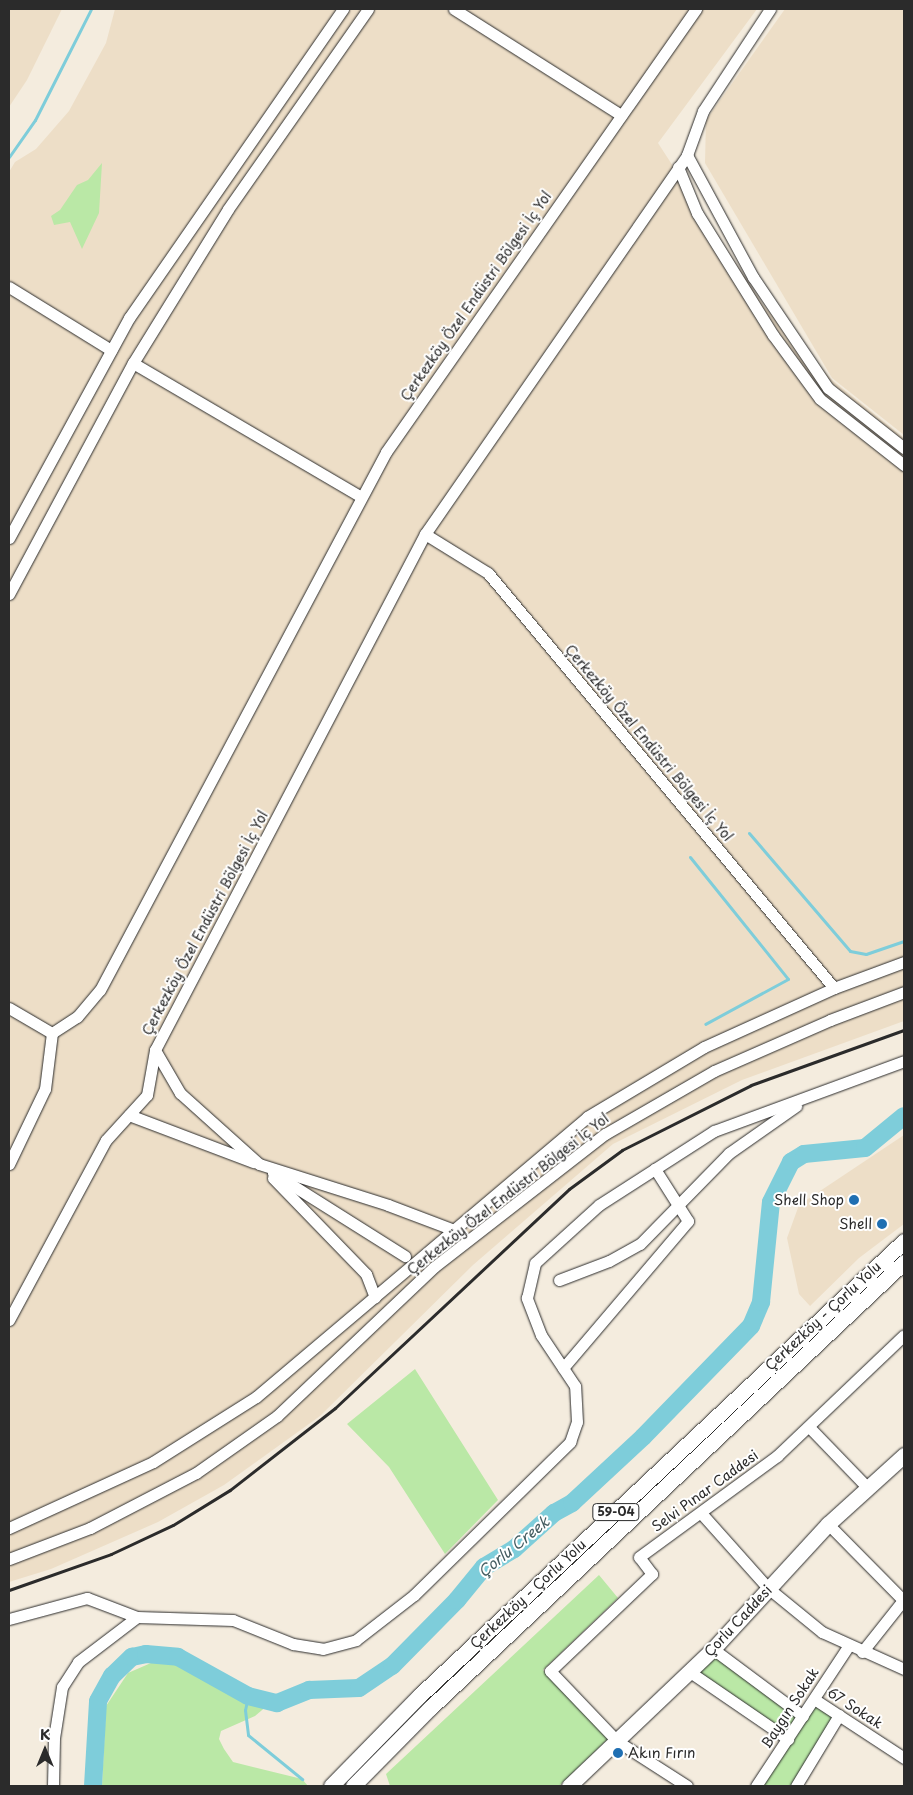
<!DOCTYPE html>
<meta charset="utf-8">
<style>
body{margin:0}
#map{position:relative;width:913px;height:1795px;overflow:hidden;background:#f4ecde;font-family:"Playpen Sans",sans-serif}
div>[style]{position:absolute}
.built>*{inset:0;background:#eddec7}
.green>*{inset:0;background:#bae8a6}
.stream>*{height:3px;margin:-1.5px;padding:0 1.5px;transform-origin:1.5px;border-radius:1.5px;background:#7ecdda}
.river>*{height:18px;margin:-9px;padding:0 9px;transform-origin:9px;border-radius:9px;background:#7ecdda}
.roads{filter:drop-shadow(0 0 1px #2b2b2b) drop-shadow(0 0 1px #2b2b2b)}
.minor>*{height:11px;margin:-5.5px;padding:0 5.5px;transform-origin:5.5px;border-radius:5.5px;background:#fff}
.major>*{height:15px;margin:-7.5px;padding:0 7.5px;transform-origin:7.5px;border-radius:7.5px;background:#fff}
.rail>*{height:3px;margin:-1.5px;padding:0 1.5px;transform-origin:1.5px;border-radius:1.5px;background:#2b2b2b}
.dots>*{width:14px;height:14px;translate:-50% -50%;box-sizing:border-box;border:2px solid #fff;border-radius:50%}
span{translate:-50% -50%;white-space:nowrap;text-align:center;line-height:1.15;-webkit-text-stroke:4px #fff;paint-order:stroke}
.shield-label span{padding:1px 4px;background:#fff;border:1px solid;border-radius:4px;-webkit-text-stroke-width:0}
.shield-label{font-size:12px;color:#2b2b2b;font-weight:700}
.street-label{font-size:14px;color:#2b2b2b}
.poi-label{font-size:14px;color:#2b2b2b}
.right{translate:-100% -50%;text-align:right}
.left{translate:0 -50%;text-align:left}
.water-label{font-size:15px;color:#445c60;font-style:italic}
.frame{position:absolute;inset:0;border:10px solid #2b2b2b;pointer-events:none}
.north{position:absolute;left:20px;top:1725px;width:50px;height:50px;-webkit-text-stroke:4px #fff;paint-order:stroke;rotate:0deg;font-size:14px;font-weight:700;line-height:20px;text-align:center;color:#2b2b2b}
.north::after{content:'';display:block;margin:auto;width:18px;height:22px;background:#2b2b2b;clip-path:polygon(50% 0,100% 100%,50% 72%,0 100%)}
</style>
<div id="map">
<div class="built">
<div style="clip-path:polygon(9px 9px,62px 9px,27px 80px,9px 107px)"></div>
<div style="clip-path:polygon(115px 9px,757px 9px,658px 143px,763px 305px,832px 380px,904px 438px,904px 1021px,742px 1080px,613px 1144px,473px 1265px,320px 1416px,224px 1485px,158px 1522px,51px 1569px,9px 1582px,9px 172px,15px 162px,36px 149px,69px 111px,106px 43px)"></div>
<div style="clip-path:polygon(785px 9px,904px 9px,904px 435px,832px 378px,705px 163px,706px 120px)"></div>
<div style="clip-path:polygon(904px 1135px,904px 1224px,859px 1258px,810px 1306px,799px 1294px,787px 1238px,799px 1205px)"></div>
</div>
<div class="green">
<div style="clip-path:polygon(102px 163px,99px 213px,82px 249px,70px 222px,54px 225px,51px 216px,60px 210px,77px 185px,88px 180px)"></div>
<div style="clip-path:polygon(415px 1369px,498px 1500px,445px 1554px,389px 1467px,347px 1424px)"></div>
<div style="clip-path:polygon(599px 1575px,618px 1598px,543px 1670px,609px 1738px,559px 1786px,390px 1786px,386px 1774px)"></div>
<div style="clip-path:polygon(713px 1649px,803px 1715px,814px 1699px,839px 1715px,796px 1786px,756px 1786px,788px 1739px,690px 1672px)"></div>
<div style="clip-path:polygon(160px 1659px,271px 1697px,268px 1705px,255px 1716px,221px 1731px,219px 1739px,224px 1749px,233px 1762px,302px 1779px,308px 1786px,102px 1786px,106px 1706px,128px 1673px)"></div>
</div>
<div class="stream">
<div style="left:9px;top:157px;width:45px;rotate:-54.9deg"></div>
<div style="left:35px;top:120px;width:124px;rotate:-63.2deg"></div>
<div style="left:749px;top:833px;width:155px;rotate:49.4deg"></div>
<div style="left:850px;top:951px;width:16px;rotate:11deg"></div>
<div style="left:866px;top:954px;width:40px;rotate:-18.9deg"></div>
<div style="left:690px;top:857px;width:156px;rotate:51.2deg"></div>
<div style="left:788px;top:979px;width:94px;rotate:151.5deg"></div>
<div style="left:248px;top:1696px;width:14px;rotate:102deg"></div>
<div style="left:245px;top:1710px;width:25px;rotate:83deg"></div>
<div style="left:248px;top:1735px;width:70px;rotate:39.2deg"></div>
</div>
<div class="river">
<div style="left:93px;top:1786px;width:85px;rotate:-86.6deg"></div>
<div style="left:98px;top:1701px;width:29px;rotate:-61deg"></div>
<div style="left:112px;top:1676px;width:28px;rotate:-44deg"></div>
<div style="left:132px;top:1657px;width:14px;rotate:-12deg"></div>
<div style="left:146px;top:1654px;width:32px;rotate:5deg"></div>
<div style="left:178px;top:1657px;width:80px;rotate:29.1deg"></div>
<div style="left:248px;top:1696px;width:30px;rotate:14deg"></div>
<div style="left:277px;top:1703px;width:35px;rotate:-22deg"></div>
<div style="left:309px;top:1690px;width:50px;rotate:-2.3deg"></div>
<div style="left:359px;top:1688px;width:40px;rotate:-34deg"></div>
<div style="left:392px;top:1666px;width:93px;rotate:-45.4deg"></div>
<div style="left:457px;top:1600px;width:43px;rotate:-50.7deg"></div>
<div style="left:484px;top:1567px;width:35px;rotate:-31deg"></div>
<div style="left:514px;top:1549px;width:54px;rotate:-42deg"></div>
<div style="left:554px;top:1513px;width:21px;rotate:-29deg"></div>
<div style="left:572px;top:1503px;width:97px;rotate:-42.9deg"></div>
<div style="left:643px;top:1437px;width:155px;rotate:-45.8deg"></div>
<div style="left:751px;top:1326px;width:26px;rotate:-67deg"></div>
<div style="left:761px;top:1302px;width:100px;rotate:-84.3deg"></div>
<div style="left:771px;top:1202px;width:45px;rotate:-63.4deg"></div>
<div style="left:791px;top:1162px;width:15px;rotate:-32deg"></div>
<div style="left:804px;top:1154px;width:61px;rotate:-5.6deg"></div>
<div style="left:865px;top:1148px;width:50px;rotate:-39.4deg"></div>
</div>
<div class="roads">
<div class="minor">
<div style="left:454px;top:9px;width:198px;rotate:32.4deg"></div>
<div style="left:687px;top:155px;width:139px;rotate:61.6deg"></div>
<div style="left:753px;top:277px;width:134px;rotate:56deg"></div>
<div style="left:828px;top:388px;width:97px;rotate:38.3deg"></div>
<div style="left:678px;top:167px;width:50px;rotate:67.6deg"></div>
<div style="left:697px;top:213px;width:144px;rotate:58.1deg"></div>
<div style="left:773px;top:335px;width:79px;rotate:53.7deg"></div>
<div style="left:820px;top:399px;width:107px;rotate:38.2deg"></div>
<div style="left:9px;top:287px;width:120px;rotate:31.7deg"></div>
<div style="left:133px;top:363px;width:264px;rotate:30.4deg"></div>
<div style="left:425px;top:534px;width:74px;rotate:31.8deg"></div>
<div style="left:488px;top:573px;width:540px;rotate:50.18deg"></div>
<div style="left:9px;top:538px;width:251px;rotate:-61.4deg"></div>
<div style="left:129px;top:318px;width:376px;rotate:-55.3deg"></div>
<div style="left:9px;top:594px;width:262px;rotate:-61.8deg"></div>
<div style="left:133px;top:363px;width:181px;rotate:-58.3deg"></div>
<div style="left:228px;top:209px;width:244px;rotate:-55deg"></div>
<div style="left:9px;top:1008px;width:50px;rotate:30.2deg"></div>
<div style="left:155px;top:1050px;width:50px;rotate:59.8deg"></div>
<div style="left:180px;top:1093px;width:106px;rotate:41.9deg"></div>
<div style="left:259px;top:1164px;width:135px;rotate:17.6deg"></div>
<div style="left:388px;top:1205px;width:71px;rotate:20.7deg"></div>
<div style="left:129px;top:1115px;width:133px;rotate:20.8deg"></div>
<div style="left:9px;top:1164px;width:83px;rotate:-64.4deg"></div>
<div style="left:45px;top:1089px;width:56px;rotate:-82.9deg"></div>
<div style="left:52px;top:1033px;width:30px;rotate:-33deg"></div>
<div style="left:77px;top:1017px;width:35px;rotate:-50deg"></div>
<div style="left:100px;top:990px;width:609px;rotate:-62deg"></div>
<div style="left:386px;top:452px;width:541px;rotate:-55.02deg"></div>
<div style="left:273px;top:1173px;width:156px;rotate:32.2deg"></div>
<div style="left:273px;top:1178px;width:134px;rotate:45.9deg"></div>
<div style="left:366px;top:1274px;width:25px;rotate:69deg"></div>
<div style="left:559px;top:1280px;width:53px;rotate:-20.8deg"></div>
<div style="left:609px;top:1261px;width:35px;rotate:-29deg"></div>
<div style="left:640px;top:1244px;width:127px;rotate:-45.6deg"></div>
<div style="left:729px;top:1153px;width:82px;rotate:-35deg"></div>
<div style="left:9px;top:1320px;width:204px;rotate:-61.7deg"></div>
<div style="left:106px;top:1140px;width:61px;rotate:-47.7deg"></div>
<div style="left:147px;top:1095px;width:46px;rotate:-79.9deg"></div>
<div style="left:155px;top:1050px;width:582px;rotate:-62.38deg"></div>
<div style="left:425px;top:534px;width:461px;rotate:-55.3deg"></div>
<div style="left:687px;top:155px;width:47px;rotate:-70deg"></div>
<div style="left:703px;top:111px;width:122px;rotate:-56.7deg"></div>
<div style="left:563px;top:1368px;width:193px;rotate:-49.6deg"></div>
<div style="left:688px;top:1221px;width:62px;rotate:-122.4deg"></div>
<div style="left:809px;top:1427px;width:85px;rotate:46deg"></div>
<div style="left:701px;top:1513px;width:101px;rotate:48.2deg"></div>
<div style="left:768px;top:1588px;width:70px;rotate:39.2deg"></div>
<div style="left:822px;top:1632px;width:90px;rotate:24.3deg"></div>
<div style="left:828px;top:1524px;width:107px;rotate:45.4deg"></div>
<div style="left:9px;top:1528px;width:158px;rotate:-24.6deg"></div>
<div style="left:153px;top:1462px;width:122px;rotate:-32.3deg"></div>
<div style="left:256px;top:1397px;width:434px;rotate:-40.2deg"></div>
<div style="left:587px;top:1117px;width:136px;rotate:-30.9deg"></div>
<div style="left:704px;top:1047px;width:143px;rotate:-24.4deg"></div>
<div style="left:834px;top:988px;width:75px;rotate:-20.4deg"></div>
<div style="left:9px;top:1559px;width:87px;rotate:-20.9deg"></div>
<div style="left:90px;top:1528px;width:119px;rotate:-27.4deg"></div>
<div style="left:196px;top:1473px;width:99px;rotate:-35.1deg"></div>
<div style="left:277px;top:1416px;width:216px;rotate:-43.5deg"></div>
<div style="left:434px;top:1267px;width:217px;rotate:-37.9deg"></div>
<div style="left:605px;top:1134px;width:126px;rotate:-30deg"></div>
<div style="left:714px;top:1071px;width:127px;rotate:-23.7deg"></div>
<div style="left:830px;top:1020px;width:79px;rotate:-20.7deg"></div>
<div style="left:9px;top:1619px;width:81px;rotate:-15.1deg"></div>
<div style="left:87px;top:1598px;width:53px;rotate:20.8deg"></div>
<div style="left:137px;top:1617px;width:96px;rotate:1.8deg"></div>
<div style="left:233px;top:1620px;width:65px;rotate:21.8deg"></div>
<div style="left:293px;top:1644px;width:30px;rotate:9deg"></div>
<div style="left:323px;top:1649px;width:34px;rotate:-15deg"></div>
<div style="left:356px;top:1640px;width:73px;rotate:-37.8deg"></div>
<div style="left:414px;top:1595px;width:219px;rotate:-44.4deg"></div>
<div style="left:570px;top:1442px;width:21px;rotate:-71deg"></div>
<div style="left:577px;top:1422px;width:36px;rotate:-93deg"></div>
<div style="left:575px;top:1386px;width:61px;rotate:-123.7deg"></div>
<div style="left:541px;top:1335px;width:40px;rotate:-111deg"></div>
<div style="left:527px;top:1298px;width:36px;rotate:-77deg"></div>
<div style="left:535px;top:1263px;width:86px;rotate:-42.2deg"></div>
<div style="left:599px;top:1205px;width:137px;rotate:-32.8deg"></div>
<div style="left:714px;top:1131px;width:202px;rotate:-20.2deg"></div>
<div style="left:713px;top:1649px;width:112px;rotate:36.7deg"></div>
<div style="left:862px;top:1652px;width:68px;rotate:-51.6deg"></div>
<div style="left:690px;top:1672px;width:119px;rotate:34.4deg"></div>
<div style="left:814px;top:1699px;width:108px;rotate:33.2deg"></div>
<div style="left:53px;top:1786px;width:48px;rotate:-88.8deg"></div>
<div style="left:54px;top:1738px;width:52px;rotate:-81.1deg"></div>
<div style="left:62px;top:1687px;width:30px;rotate:-57deg"></div>
<div style="left:78px;top:1662px;width:74px;rotate:-37.3deg"></div>
<div style="left:687px;top:1786px;width:83px;rotate:-147.3deg"></div>
<div style="left:617px;top:1741px;width:97px;rotate:-133.7deg"></div>
<div style="left:550px;top:1671px;width:141px;rotate:-43.6deg"></div>
<div style="left:652px;top:1574px;width:21px;rotate:-127deg"></div>
<div style="left:639px;top:1557px;width:171px;rotate:-36.2deg"></div>
<div style="left:777px;top:1456px;width:175px;rotate:-43.6deg"></div>
<div style="left:756px;top:1786px;width:169px;rotate:-56.6deg"></div>
<div style="left:796px;top:1786px;width:83px;rotate:-58.8deg"></div>
</div>
<div class="major">
<div style="left:331px;top:1786px;width:126px;rotate:-45.6deg"></div>
<div style="left:419px;top:1696px;width:665px;rotate:-43.17deg"></div>
<div style="left:353px;top:1786px;width:110px;rotate:-45.4deg"></div>
<div style="left:430px;top:1708px;width:651px;rotate:-43.26deg"></div>
<div style="left:569px;top:1786px;width:199px;rotate:-43.6deg"></div>
<div style="left:713px;top:1649px;width:170px;rotate:-47.4deg"></div>
<div style="left:828px;top:1524px;width:103px;rotate:-42.2deg"></div>
</div>
</div>
<div class="rail">
<div style="left:9px;top:1590px;width:108px;rotate:-19.4deg"></div>
<div style="left:111px;top:1554px;width:68px;rotate:-25.1deg"></div>
<div style="left:173px;top:1525px;width:67px;rotate:-31.6deg"></div>
<div style="left:230px;top:1490px;width:133px;rotate:-38deg"></div>
<div style="left:335px;top:1408px;width:320px;rotate:-43.1deg"></div>
<div style="left:569px;top:1189px;width:66px;rotate:-36.3deg"></div>
<div style="left:622px;top:1150px;width:144px;rotate:-26.7deg"></div>
<div style="left:751px;top:1085px;width:163px;rotate:-19.8deg"></div>
</div>
<div class="dots">
<div style="left:854px;top:1200px;background:#1f6fb2"></div>
<div style="left:882px;top:1224px;background:#1f6fb2"></div>
<div style="left:618px;top:1753px;background:#1f6fb2"></div>
</div>
<div class="shield-label">
<span style="left:616px;top:1512px">59-04</span>
</div>
<div class="street-label">
<span style="left:476px;top:296px;rotate:-55deg">Çerkezköy Özel Endüstri Bölgesi İç Yol</span>
<span style="left:649px;top:743px;rotate:50deg">Çerkezköy Özel Endüstri Bölgesi İç Yol</span>
<span style="left:205px;top:923px;rotate:-62deg">Çerkezköy Özel Endüstri Bölgesi İç Yol</span>
<span style="left:508px;top:1194px;rotate:-38deg">Çerkezköy Özel Endüstri Bölgesi İç Yol</span>
<span style="left:823px;top:1316px;rotate:-43deg">Çerkezköy - Çorlu Yolu</span>
<span style="left:705px;top:1491px;rotate:-36deg">Selvi Pınar Caddesi</span>
<span style="left:528px;top:1594px;rotate:-43deg">Çerkezköy - Çorlu Yolu</span>
<span style="left:738px;top:1621px;rotate:-47deg">Çorlu Caddesi</span>
<span style="left:790px;top:1708px;rotate:-57deg">Baygın Sokak</span>
<span style="left:855px;top:1708px;rotate:33deg">67 Sokak</span>
</div>
<div class="poi-label">
<span class="right" style="left:844px;top:1200px">Shell Shop</span>
<span class="right" style="left:872px;top:1224px">Shell</span>
<span class="left" style="left:628px;top:1753px">Akın Fırın</span>
</div>
<div class="water-label">
<span style="left:513px;top:1546px;rotate:-39deg">Çorlu Creek</span>
</div>
<div class="frame"></div>
<div class="north">K</div>
</div>
